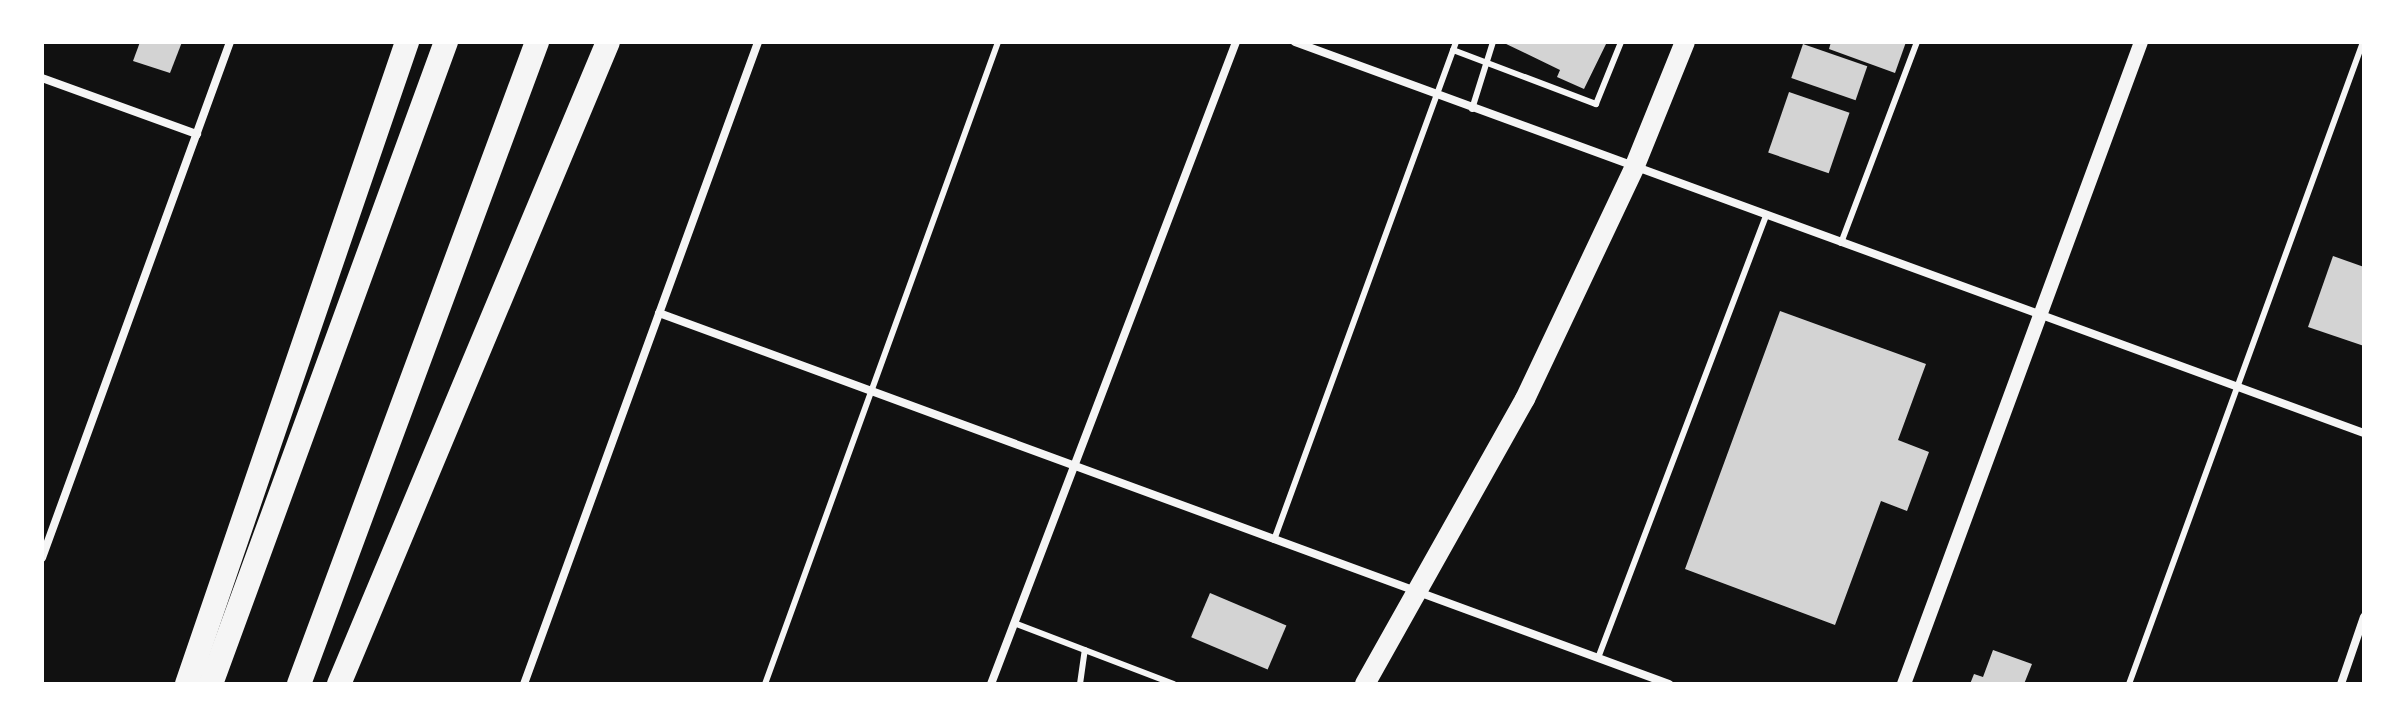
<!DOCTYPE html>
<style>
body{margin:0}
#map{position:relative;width:2406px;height:726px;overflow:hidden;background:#111;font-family:"Archivo Narrow",sans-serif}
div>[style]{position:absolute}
.building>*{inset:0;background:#d3d3d3;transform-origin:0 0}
.service>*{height:6px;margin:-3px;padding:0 3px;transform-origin:3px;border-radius:3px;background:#f5f5f5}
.minor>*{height:8px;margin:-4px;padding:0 4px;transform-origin:4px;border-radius:4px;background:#f5f5f5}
.tertiary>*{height:14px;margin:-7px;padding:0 7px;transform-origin:7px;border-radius:7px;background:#f5f5f5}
.primary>*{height:20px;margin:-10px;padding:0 10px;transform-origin:10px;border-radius:10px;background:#f5f5f5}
.motorway>*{height:24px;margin:-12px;padding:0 12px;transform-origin:12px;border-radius:12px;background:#f5f5f5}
span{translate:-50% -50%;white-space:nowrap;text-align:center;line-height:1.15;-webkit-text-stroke:6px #fff;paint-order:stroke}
.frame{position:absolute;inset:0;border:44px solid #fff;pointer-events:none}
</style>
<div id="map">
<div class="building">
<div style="clip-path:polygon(140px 42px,182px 42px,170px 73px,133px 61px)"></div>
<div style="clip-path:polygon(1502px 42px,1607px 42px,1584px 89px,1557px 77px,1560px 70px)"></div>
<div style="clip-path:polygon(1831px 42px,1906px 42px,1895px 73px,1829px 49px)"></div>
<div style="left:1803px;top:44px;width:68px;height:36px;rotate:19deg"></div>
<div style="left:1789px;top:92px;width:64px;height:64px;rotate:19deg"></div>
<div style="clip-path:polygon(2333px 256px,2364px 267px,2364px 346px,2308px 327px)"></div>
<div style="clip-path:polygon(1780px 311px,1926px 364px,1898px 440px,1929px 452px,1907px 511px,1881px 501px,1835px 625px,1685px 569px)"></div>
<div style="left:1210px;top:593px;width:83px;height:48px;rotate:23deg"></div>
<div style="clip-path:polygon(1993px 650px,2032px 664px,2024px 684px,1970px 684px,1974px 674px,1983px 677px)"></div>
</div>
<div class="service">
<div style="left:1453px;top:50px;width:153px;rotate:20.7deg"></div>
<div style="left:1596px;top:104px;width:67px;rotate:-68deg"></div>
<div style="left:1472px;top:109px;width:70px;rotate:-72.6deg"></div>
<div style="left:1841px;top:243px;width:215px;rotate:-69.3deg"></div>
<div style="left:1274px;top:540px;width:530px;rotate:-69.92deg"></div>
<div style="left:1014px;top:623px;width:171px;rotate:20.9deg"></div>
<div style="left:1598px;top:658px;width:473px;rotate:-69.2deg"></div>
<div style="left:765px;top:684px;width:683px;rotate:-70.05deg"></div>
<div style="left:1080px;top:684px;width:34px;rotate:-82deg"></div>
<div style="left:2129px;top:684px;width:683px;rotate:-69.97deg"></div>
</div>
<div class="minor">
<div style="left:1295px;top:42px;width:1138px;rotate:20.09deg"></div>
<div style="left:42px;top:78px;width:165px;rotate:19.9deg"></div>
<div style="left:659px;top:313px;width:1076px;rotate:20.17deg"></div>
<div style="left:42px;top:558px;width:549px;rotate:-69.98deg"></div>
<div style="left:524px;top:684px;width:683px;rotate:-69.97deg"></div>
<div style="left:991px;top:684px;width:687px;rotate:-69.11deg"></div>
<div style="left:2341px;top:684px;width:71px;rotate:-71.1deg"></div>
</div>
<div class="tertiary">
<div style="left:1904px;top:684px;width:684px;rotate:-69.74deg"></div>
</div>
<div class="primary">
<div style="left:1365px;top:684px;width:327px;rotate:-60.7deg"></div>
<div style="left:1525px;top:399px;width:255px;rotate:-64.7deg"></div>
<div style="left:1634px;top:168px;width:136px;rotate:-68deg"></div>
</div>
<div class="motorway">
<div style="left:187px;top:684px;width:679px;rotate:-71.08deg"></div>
<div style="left:211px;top:684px;width:684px;rotate:-69.9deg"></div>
<div style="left:299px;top:684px;width:685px;rotate:-69.66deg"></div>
<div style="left:339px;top:684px;width:696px;rotate:-67.27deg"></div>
</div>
<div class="frame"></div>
</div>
